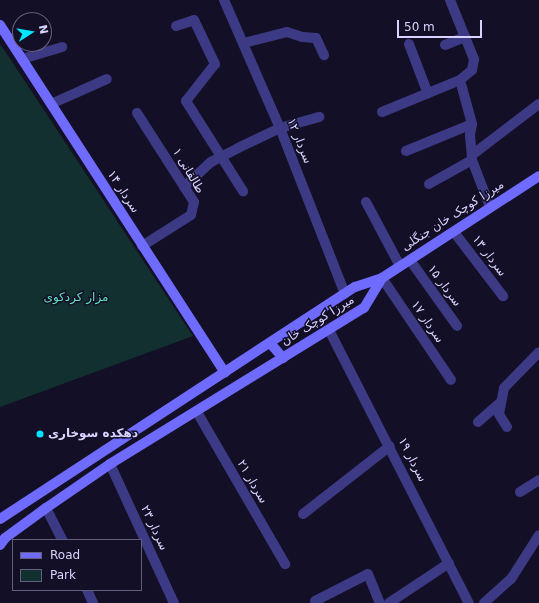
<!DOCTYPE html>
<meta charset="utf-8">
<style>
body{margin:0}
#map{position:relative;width:539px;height:603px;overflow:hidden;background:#130f26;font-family:"DejaVu Sans","Noto Naskh Arabic",sans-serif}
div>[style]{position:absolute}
.green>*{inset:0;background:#12302f}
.street>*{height:10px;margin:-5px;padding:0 5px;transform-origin:5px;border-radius:5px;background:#3d3a85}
.secondary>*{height:10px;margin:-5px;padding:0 5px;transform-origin:5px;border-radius:5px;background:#6f6bff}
.dots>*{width:11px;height:11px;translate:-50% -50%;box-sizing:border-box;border:2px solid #130f26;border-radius:50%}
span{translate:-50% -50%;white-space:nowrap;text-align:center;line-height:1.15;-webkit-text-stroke:3px #130f26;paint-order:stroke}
.street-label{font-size:12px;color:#d9d4ff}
.park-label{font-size:12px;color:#5fe0c0}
.poi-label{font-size:12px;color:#d9d4ff;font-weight:700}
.left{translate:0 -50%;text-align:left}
.legend{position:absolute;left:12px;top:539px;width:130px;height:52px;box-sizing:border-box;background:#130f26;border:1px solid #625e7d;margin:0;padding:5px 7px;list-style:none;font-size:12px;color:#d9d4ff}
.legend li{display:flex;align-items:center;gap:8px;height:20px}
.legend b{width:20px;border:1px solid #625e7d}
.north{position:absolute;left:12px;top:12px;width:40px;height:40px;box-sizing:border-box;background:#130f26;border:1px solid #625e7d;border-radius:50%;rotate:78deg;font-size:11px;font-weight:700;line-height:16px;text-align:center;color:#d9d4ff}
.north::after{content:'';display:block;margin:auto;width:14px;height:18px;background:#00e5ff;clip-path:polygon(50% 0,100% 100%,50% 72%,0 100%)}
.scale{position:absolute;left:397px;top:20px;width:85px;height:18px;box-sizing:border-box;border:2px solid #d9d4ff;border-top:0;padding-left:5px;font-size:12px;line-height:14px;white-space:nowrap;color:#d9d4ff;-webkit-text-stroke:3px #130f26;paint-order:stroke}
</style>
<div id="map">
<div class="green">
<div style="clip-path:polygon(1px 45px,193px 336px,0 407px,0 46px)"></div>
</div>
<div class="street">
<div style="left:224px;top:0;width:140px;rotate:66.4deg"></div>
<div style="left:280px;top:128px;width:178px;rotate:68.6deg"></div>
<div style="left:450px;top:0;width:64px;rotate:67.9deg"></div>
<div style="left:474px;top:59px;width:11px;rotate:100deg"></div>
<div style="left:472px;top:70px;width:16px;rotate:140deg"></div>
<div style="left:460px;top:80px;width:46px;rotate:74.7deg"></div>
<div style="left:472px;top:124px;width:11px;rotate:100deg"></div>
<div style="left:470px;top:135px;width:25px;rotate:85deg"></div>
<div style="left:472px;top:160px;width:50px;rotate:69deg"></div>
<div style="left:176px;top:26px;width:19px;rotate:-18deg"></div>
<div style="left:194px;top:20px;width:49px;rotate:64.5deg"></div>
<div style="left:215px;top:64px;width:47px;rotate:128.1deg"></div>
<div style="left:186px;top:101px;width:107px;rotate:57.7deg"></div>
<div style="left:244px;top:43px;width:44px;rotate:-14.3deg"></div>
<div style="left:287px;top:32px;width:16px;rotate:18deg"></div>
<div style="left:302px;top:37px;width:14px;rotate:4deg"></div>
<div style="left:316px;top:38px;width:19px;rotate:65deg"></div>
<div style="left:409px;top:44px;width:53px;rotate:69.2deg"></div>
<div style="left:445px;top:45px;width:22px;rotate:-22deg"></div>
<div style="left:22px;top:59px;width:42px;rotate:-16.7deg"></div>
<div style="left:51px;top:104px;width:61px;rotate:-24.1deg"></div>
<div style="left:382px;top:112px;width:84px;rotate:-22.3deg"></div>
<div style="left:137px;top:113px;width:106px;rotate:57.4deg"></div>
<div style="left:194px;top:202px;width:13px;rotate:103deg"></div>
<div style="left:191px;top:215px;width:58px;rotate:147.7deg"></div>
<div style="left:406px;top:151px;width:71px;rotate:-22.2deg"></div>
<div style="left:472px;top:155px;width:84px;rotate:-37.3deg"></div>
<div style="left:429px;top:184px;width:49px;rotate:-29.2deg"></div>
<div style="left:184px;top:187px;width:37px;rotate:-43deg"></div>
<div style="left:211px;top:162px;width:30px;rotate:-27deg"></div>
<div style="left:238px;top:148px;width:47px;rotate:-25.5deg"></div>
<div style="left:280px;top:128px;width:41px;rotate:-15.8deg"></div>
<div style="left:366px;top:202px;width:72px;rotate:62deg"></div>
<div style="left:454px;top:232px;width:81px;rotate:52.6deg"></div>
<div style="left:410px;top:260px;width:81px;rotate:54.5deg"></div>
<div style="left:382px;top:278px;width:123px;rotate:55.9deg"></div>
<div style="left:329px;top:330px;width:307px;rotate:62.9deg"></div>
<div style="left:197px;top:412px;width:176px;rotate:59.9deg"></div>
<div style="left:478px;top:422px;width:30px;rotate:-41deg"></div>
<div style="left:507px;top:427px;width:15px;rotate:-122deg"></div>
<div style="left:499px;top:414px;width:26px;rotate:-79deg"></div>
<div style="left:504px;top:388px;width:50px;rotate:-45.8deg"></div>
<div style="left:110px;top:464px;width:153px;rotate:65.3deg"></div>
<div style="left:520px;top:492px;width:22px;rotate:-32deg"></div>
<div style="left:46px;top:508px;width:36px;rotate:63deg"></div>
<div style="left:303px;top:514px;width:110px;rotate:-38deg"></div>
<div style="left:87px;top:590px;width:14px;rotate:65deg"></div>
<div style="left:315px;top:601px;width:59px;rotate:-27deg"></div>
<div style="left:368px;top:574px;width:31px;rotate:68deg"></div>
<div style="left:389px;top:603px;width:72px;rotate:-33.7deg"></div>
<div style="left:484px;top:603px;width:36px;rotate:-42deg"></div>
<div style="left:511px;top:579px;width:52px;rotate:-57.5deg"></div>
</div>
<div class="secondary">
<div style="left:0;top:25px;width:414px;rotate:57.1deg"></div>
<div style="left:270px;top:343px;width:20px;rotate:49deg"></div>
<div style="left:0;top:519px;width:424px;rotate:-33.2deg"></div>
<div style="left:355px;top:287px;width:28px;rotate:-18deg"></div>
<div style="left:382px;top:278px;width:187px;rotate:-33deg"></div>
<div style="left:0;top:545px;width:9px;rotate:-54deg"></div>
<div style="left:5px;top:538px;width:51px;rotate:-36.2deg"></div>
<div style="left:46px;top:508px;width:78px;rotate:-34.5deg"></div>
<div style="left:110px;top:464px;width:298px;rotate:-31.6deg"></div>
<div style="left:364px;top:308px;width:35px;rotate:-59deg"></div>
</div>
<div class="dots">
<div style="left:40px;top:434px;background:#00e5ff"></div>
</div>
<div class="street-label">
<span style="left:299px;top:141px;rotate:68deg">سردار ۱۲</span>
<span style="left:188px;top:171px;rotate:59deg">طالقانی ۱</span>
<span style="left:123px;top:192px;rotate:57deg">سردار ۱۴</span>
<span style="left:453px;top:216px;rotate:-33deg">میرزا کوچک خان جنگلی</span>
<span style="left:489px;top:256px;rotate:53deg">سردار ۱۳</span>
<span style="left:444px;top:286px;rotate:54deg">سردار ۱۵</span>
<span style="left:318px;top:321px;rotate:-32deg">میرزا کوچک خان</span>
<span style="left:427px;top:322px;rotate:56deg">سردار ۱۷</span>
<span style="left:412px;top:460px;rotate:63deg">سردار ۱۹</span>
<span style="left:252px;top:482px;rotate:60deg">سردار ۲۱</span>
<span style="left:154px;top:528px;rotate:65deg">سردار ۲۳</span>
</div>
<div class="park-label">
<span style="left:76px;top:298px">مزار کردکوی</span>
</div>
<div class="poi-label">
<span class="left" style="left:48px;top:434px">دهکده سوخاری</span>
</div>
<ul class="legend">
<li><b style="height:5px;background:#6f6bff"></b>Road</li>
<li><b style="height:11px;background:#12302f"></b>Park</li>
</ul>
<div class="north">N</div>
<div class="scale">50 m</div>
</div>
